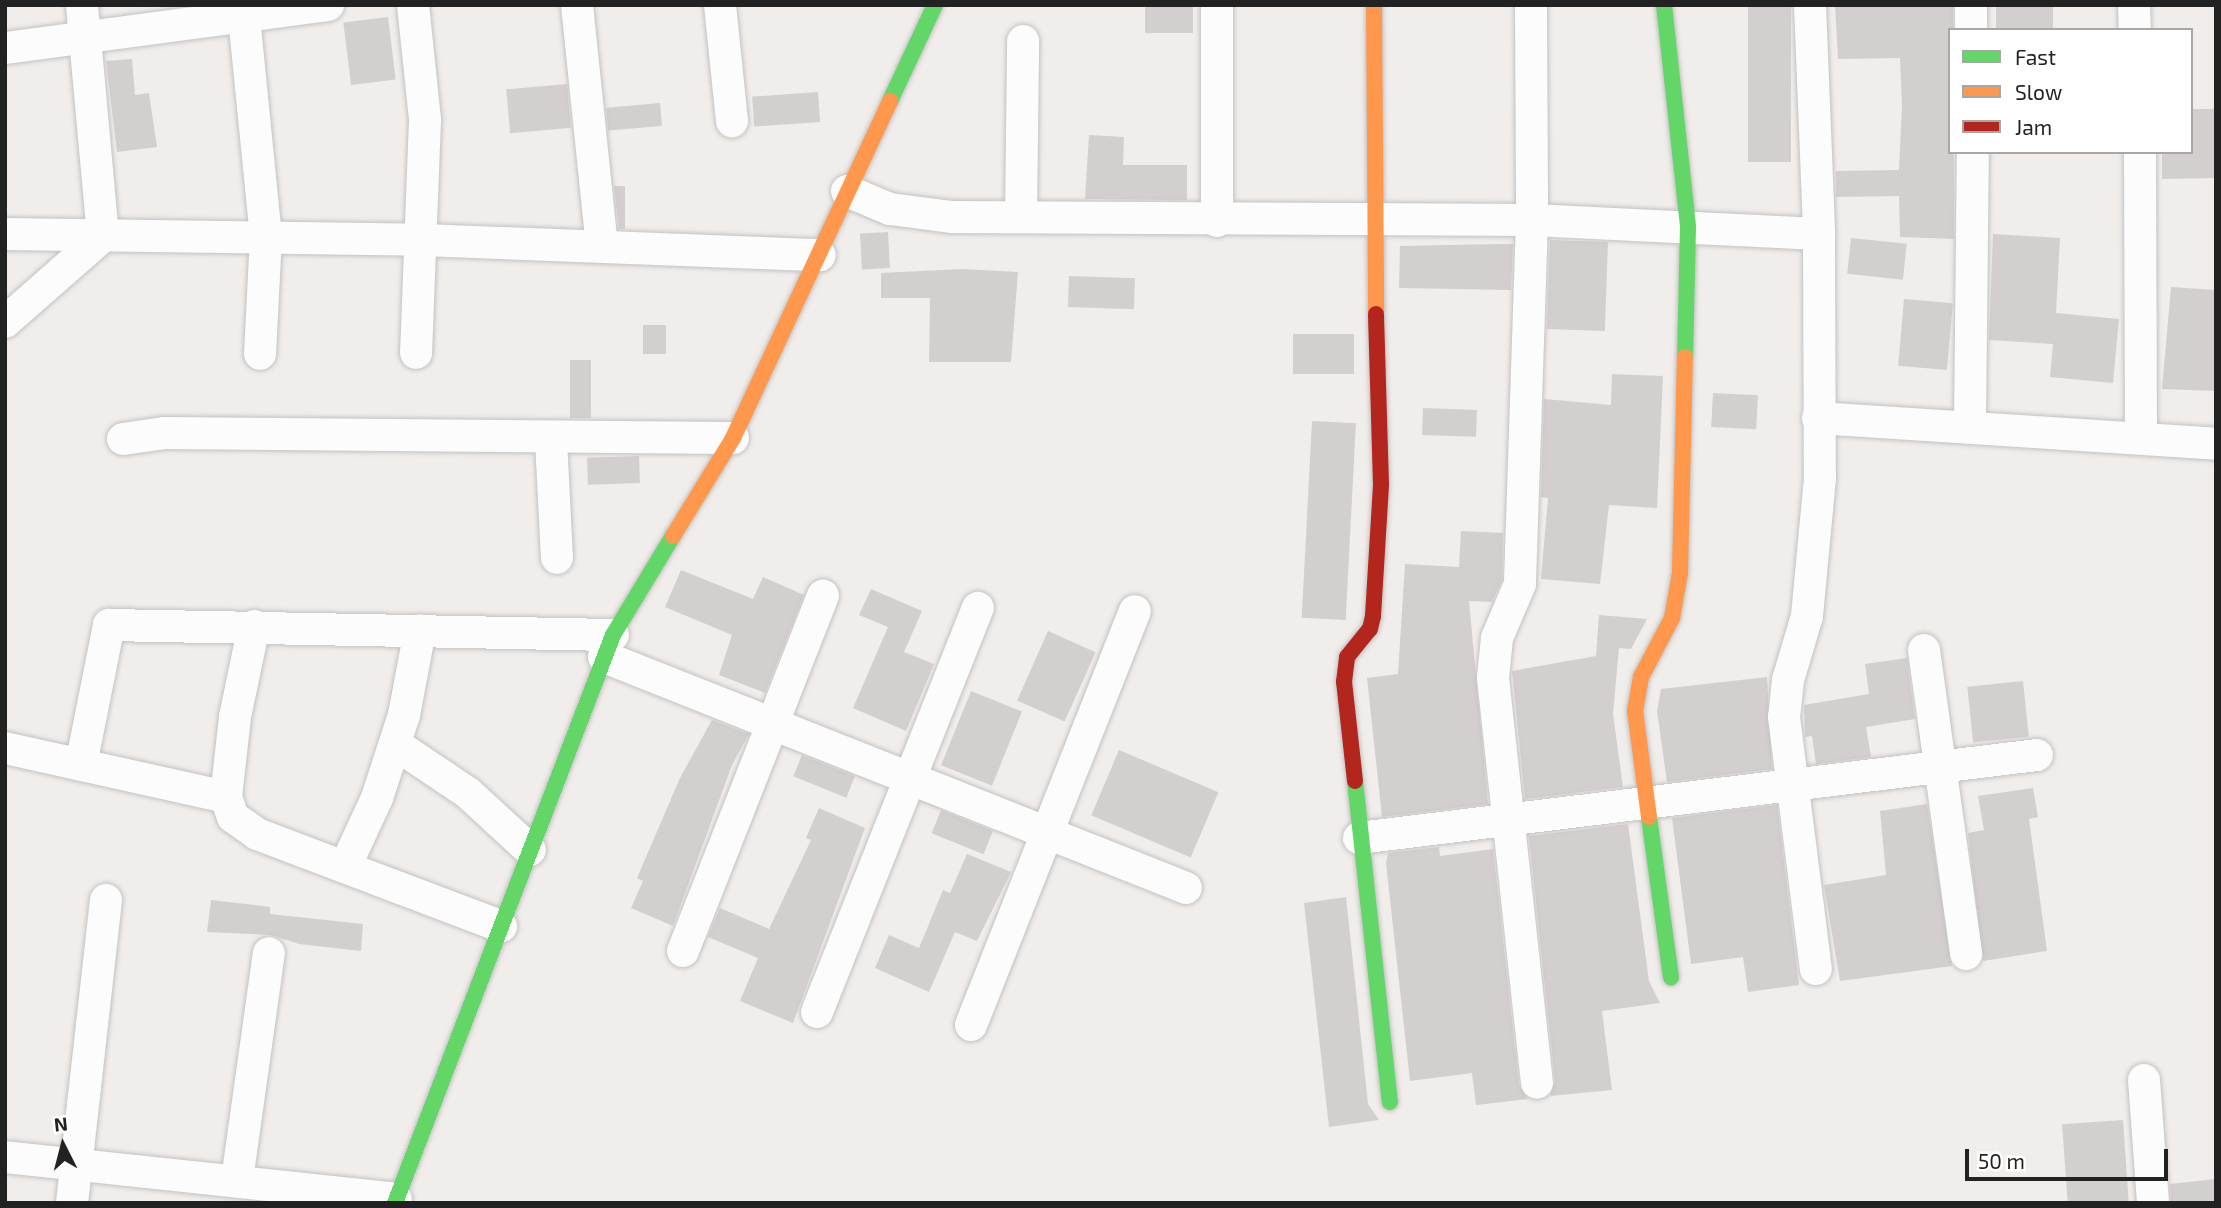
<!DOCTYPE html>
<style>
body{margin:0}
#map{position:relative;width:2221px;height:1208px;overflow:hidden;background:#f0edeb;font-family:"Exo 2",sans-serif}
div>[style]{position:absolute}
.building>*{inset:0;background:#d3cfce;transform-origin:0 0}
.roads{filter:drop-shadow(0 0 2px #c3c2c1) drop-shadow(0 0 2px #c3c2c1)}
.street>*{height:32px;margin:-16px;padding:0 16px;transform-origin:16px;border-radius:16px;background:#fdfcfc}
.fast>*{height:16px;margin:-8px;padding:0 8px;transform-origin:8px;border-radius:8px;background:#63d668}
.slow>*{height:16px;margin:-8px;padding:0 8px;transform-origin:8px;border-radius:8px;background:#ff974d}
.jam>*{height:16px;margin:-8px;padding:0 8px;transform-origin:8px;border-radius:8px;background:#b3261e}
span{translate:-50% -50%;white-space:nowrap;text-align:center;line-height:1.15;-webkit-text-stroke:5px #fff;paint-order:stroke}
.frame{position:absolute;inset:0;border:7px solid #222;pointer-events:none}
.legend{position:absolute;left:1948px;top:28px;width:245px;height:126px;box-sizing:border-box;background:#fff;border:2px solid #a7a7a7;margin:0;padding:9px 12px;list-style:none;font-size:21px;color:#222}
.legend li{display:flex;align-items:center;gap:14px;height:35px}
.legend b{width:35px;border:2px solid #a7a7a7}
.north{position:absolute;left:28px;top:1110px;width:70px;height:70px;-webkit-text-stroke:5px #fff;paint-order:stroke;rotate:354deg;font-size:19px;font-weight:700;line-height:28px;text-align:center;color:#222}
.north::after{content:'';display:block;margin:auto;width:24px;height:32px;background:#222;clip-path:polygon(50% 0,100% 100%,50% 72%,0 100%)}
.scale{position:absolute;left:1965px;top:1149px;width:203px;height:32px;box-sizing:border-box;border:4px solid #222;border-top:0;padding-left:9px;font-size:21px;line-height:24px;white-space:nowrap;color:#222;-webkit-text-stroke:5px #fff;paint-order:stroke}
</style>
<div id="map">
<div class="building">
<div style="left:1145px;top:5px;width:48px;height:28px"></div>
<div style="left:1748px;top:5px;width:43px;height:157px"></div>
<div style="clip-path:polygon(1835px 5px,1953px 5px,1954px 239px,1900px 237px,1899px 196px,1836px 197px,1836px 171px,1899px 170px,1902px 105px,1900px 58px,1838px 59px)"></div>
<div style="left:1996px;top:5px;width:57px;height:24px"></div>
<div style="left:388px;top:17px;width:63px;height:45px;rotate:83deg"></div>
<div style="clip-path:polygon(132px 59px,135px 95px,149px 93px,157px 147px,117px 152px,106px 61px)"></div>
<div style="left:567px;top:84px;width:44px;height:61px;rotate:85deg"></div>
<div style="left:818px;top:92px;width:30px;height:66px;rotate:86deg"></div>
<div style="left:660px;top:103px;width:23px;height:54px;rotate:85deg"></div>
<div style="clip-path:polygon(2191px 109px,2215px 109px,2215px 178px,2162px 179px,2162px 152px,2191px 152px)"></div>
<div style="clip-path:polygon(1089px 135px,1124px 137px,1123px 165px,1187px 165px,1187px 200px,1085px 199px)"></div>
<div style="clip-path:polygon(614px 186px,625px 186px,625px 229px,619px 229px)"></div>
<div style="left:888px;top:232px;width:36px;height:28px;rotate:87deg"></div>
<div style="clip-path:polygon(1993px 234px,2060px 238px,2056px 313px,2119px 319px,2113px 383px,2050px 377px,2053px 344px,1989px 340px)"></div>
<div style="left:1851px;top:238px;width:56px;height:36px;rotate:6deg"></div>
<div style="left:1550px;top:240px;width:58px;height:89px;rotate:2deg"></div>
<div style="clip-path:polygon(1498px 244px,1513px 244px,1511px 290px,1399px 288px,1400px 246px)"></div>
<div style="clip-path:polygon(962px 269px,1018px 272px,1011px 362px,929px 362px,930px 298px,881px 298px,881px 273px)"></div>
<div style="left:1069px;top:276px;width:66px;height:31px;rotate:2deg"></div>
<div style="clip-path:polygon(2171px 287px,2216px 290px,2216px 391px,2162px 389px)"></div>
<div style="left:1904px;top:299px;width:49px;height:67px;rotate:5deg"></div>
<div style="left:643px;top:325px;width:23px;height:29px"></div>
<div style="left:1354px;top:334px;width:40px;height:61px;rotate:90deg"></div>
<div style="left:570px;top:360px;width:21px;height:58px"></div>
<div style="clip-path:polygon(1612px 374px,1663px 376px,1657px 508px,1609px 505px,1600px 584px,1541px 579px,1548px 498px,1541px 497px,1544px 399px,1611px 405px)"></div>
<div style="left:1713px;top:393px;width:45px;height:34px;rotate:3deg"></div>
<div style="left:1423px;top:408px;width:54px;height:27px;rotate:2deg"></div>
<div style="left:1312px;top:421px;width:44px;height:197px;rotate:3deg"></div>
<div style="left:639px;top:456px;width:27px;height:52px;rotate:88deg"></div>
<div style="clip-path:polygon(1461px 531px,1503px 533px,1502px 580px,1492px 602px,1469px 601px,1488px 804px,1382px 817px,1367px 678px,1398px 674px,1405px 564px,1459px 567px)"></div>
<div style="clip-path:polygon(681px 570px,753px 599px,763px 577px,804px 595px,765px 693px,719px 675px,732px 635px,665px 607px)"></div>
<div style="clip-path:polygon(871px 589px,922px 611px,904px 652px,934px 664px,906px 731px,853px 708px,888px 627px,859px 615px)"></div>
<div style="clip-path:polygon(1599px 615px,1647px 619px,1631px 649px,1619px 648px,1613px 714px,1623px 787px,1525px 799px,1512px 671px,1596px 656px)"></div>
<div style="left:1048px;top:631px;width:52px;height:76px;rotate:24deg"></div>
<div style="clip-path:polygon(1907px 658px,1915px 719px,1866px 727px,1871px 757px,1816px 764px,1812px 736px,1805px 737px,1804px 705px,1869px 694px,1865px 664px)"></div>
<div style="clip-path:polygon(1767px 677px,1772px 769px,1667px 782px,1657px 711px,1661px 689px)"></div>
<div style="left:2023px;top:681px;width:56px;height:56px;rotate:84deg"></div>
<div style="left:971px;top:691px;width:55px;height:80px;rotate:22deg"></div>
<div style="clip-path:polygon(712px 720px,749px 734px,732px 765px,673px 926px,631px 908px,643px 881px,637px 878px,680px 778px)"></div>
<div style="left:1119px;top:750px;width:108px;height:71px;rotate:23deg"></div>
<div style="left:802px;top:755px;width:57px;height:23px;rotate:22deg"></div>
<div style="clip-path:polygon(2033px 788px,2038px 817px,2029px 819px,2047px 951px,1983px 961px,1968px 833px,1984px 830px,1978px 796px)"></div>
<div style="clip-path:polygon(1927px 804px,1952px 966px,1840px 981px,1824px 885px,1886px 875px,1880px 811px)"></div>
<div style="clip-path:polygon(1777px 805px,1799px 985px,1748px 992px,1743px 957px,1691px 964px,1672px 818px)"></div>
<div style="clip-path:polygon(819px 808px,865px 828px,793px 1023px,740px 1001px,758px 958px,708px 937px,720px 908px,769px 929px,811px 840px,806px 838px)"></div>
<div style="left:941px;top:810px;width:56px;height:25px;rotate:22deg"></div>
<div style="clip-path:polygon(1628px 824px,1649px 981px,1660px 1003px,1602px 1011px,1612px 1090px,1550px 1096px,1555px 1081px,1529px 836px)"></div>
<div style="clip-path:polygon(1439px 847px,1440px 856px,1493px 849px,1519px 1085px,1528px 1099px,1476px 1105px,1472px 1073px,1410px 1081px,1386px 863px,1388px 853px)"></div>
<div style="clip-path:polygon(967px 854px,1011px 872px,977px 941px,955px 932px,929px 992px,875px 968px,889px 935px,919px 948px,943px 890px,950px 893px)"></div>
<div style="clip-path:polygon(1346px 897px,1368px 1104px,1379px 1120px,1329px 1127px,1304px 903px)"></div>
<div style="clip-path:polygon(211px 900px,270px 907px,270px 914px,363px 924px,361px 951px,299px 944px,271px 935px,207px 932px)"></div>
<div style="left:2123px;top:1120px;width:83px;height:61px;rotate:86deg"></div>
<div style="clip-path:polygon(2216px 1179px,2216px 1203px,2171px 1203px,2170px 1184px)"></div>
</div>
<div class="roads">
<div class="street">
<div style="left:413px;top:5px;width:116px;rotate:84deg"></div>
<div style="left:425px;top:120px;width:233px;rotate:92.2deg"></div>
<div style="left:577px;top:5px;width:242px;rotate:84.1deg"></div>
<div style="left:720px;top:5px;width:117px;rotate:84.1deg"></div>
<div style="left:1217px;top:5px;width:216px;rotate:90deg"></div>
<div style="left:1531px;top:5px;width:215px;rotate:89.7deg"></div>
<div style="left:1532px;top:220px;width:364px;rotate:91.9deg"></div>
<div style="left:1520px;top:584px;width:59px;rotate:113.1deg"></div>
<div style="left:1497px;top:638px;width:40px;rotate:95.7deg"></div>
<div style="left:1493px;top:678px;width:407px;rotate:83.8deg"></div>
<div style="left:1810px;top:5px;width:229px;rotate:87.7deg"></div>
<div style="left:1819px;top:234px;width:244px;rotate:89.8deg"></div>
<div style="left:1820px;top:478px;width:139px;rotate:95.4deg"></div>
<div style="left:1807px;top:616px;width:67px;rotate:106.5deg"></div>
<div style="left:1788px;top:680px;width:37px;rotate:96deg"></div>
<div style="left:1784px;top:717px;width:254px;rotate:82.8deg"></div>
<div style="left:1971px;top:5px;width:25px;rotate:90deg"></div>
<div style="left:2134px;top:5px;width:25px;rotate:88deg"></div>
<div style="left:244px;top:17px;width:220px;rotate:84.3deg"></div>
<div style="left:266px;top:236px;width:118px;rotate:92.9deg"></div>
<div style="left:5px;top:48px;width:326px;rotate:-7.6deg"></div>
<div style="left:2140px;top:152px;width:283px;rotate:89.8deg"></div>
<div style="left:847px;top:191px;width:47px;rotate:22.7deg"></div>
<div style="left:890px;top:209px;width:63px;rotate:7.4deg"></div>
<div style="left:952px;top:217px;width:580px;rotate:0.3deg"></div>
<div style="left:1532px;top:220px;width:287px;rotate:2.8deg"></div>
<div style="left:1021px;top:217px;width:176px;rotate:-89.3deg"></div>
<div style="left:5px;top:234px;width:418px;rotate:0.8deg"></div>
<div style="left:423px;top:240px;width:397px;rotate:2.2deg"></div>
<div style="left:5px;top:322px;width:130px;rotate:-41.3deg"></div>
<div style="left:103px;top:236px;width:232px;rotate:-95.2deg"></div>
<div style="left:1818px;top:418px;width:399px;rotate:3.7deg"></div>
<div style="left:1970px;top:424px;width:272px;rotate:-89.4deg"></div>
<div style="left:123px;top:439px;width:41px;rotate:-8.3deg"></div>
<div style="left:164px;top:433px;width:569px;rotate:0.5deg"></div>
<div style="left:551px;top:440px;width:118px;rotate:87.1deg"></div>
<div style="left:254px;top:626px;width:93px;rotate:101.8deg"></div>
<div style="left:235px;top:717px;width:81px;rotate:96.4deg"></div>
<div style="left:226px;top:797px;width:21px;rotate:71deg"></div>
<div style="left:233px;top:817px;width:29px;rotate:35deg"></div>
<div style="left:257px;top:834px;width:261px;rotate:20.7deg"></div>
<div style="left:1924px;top:650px;width:307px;rotate:82.1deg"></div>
<div style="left:604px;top:657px;width:626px;rotate:21.65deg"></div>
<div style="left:395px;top:744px;width:88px;rotate:33.9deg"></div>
<div style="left:468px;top:793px;width:84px;rotate:42.6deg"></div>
<div style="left:5px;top:748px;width:226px;rotate:12.5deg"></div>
<div style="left:81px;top:765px;width:143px;rotate:-78.7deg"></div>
<div style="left:109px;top:625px;width:504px;rotate:1.14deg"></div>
<div style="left:1359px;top:838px;width:683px;rotate:-6.98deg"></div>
<div style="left:345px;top:867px;width:76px;rotate:-65.1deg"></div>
<div style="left:377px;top:798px;width:87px;rotate:-72deg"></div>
<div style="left:404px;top:715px;width:86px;rotate:-79.3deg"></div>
<div style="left:683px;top:951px;width:382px;rotate:-68.5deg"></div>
<div style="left:817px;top:1012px;width:435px;rotate:-68.3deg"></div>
<div style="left:971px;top:1025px;width:445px;rotate:-68.4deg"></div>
<div style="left:2144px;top:1080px;width:123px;rotate:85.8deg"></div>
<div style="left:5px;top:1157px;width:393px;rotate:6.1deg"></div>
<div style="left:237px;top:1180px;width:229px;rotate:-82deg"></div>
<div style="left:72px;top:1203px;width:305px;rotate:-83.6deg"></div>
</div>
<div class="fast">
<div style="left:1664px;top:5px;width:223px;rotate:83.8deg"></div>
<div style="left:1688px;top:227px;width:130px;rotate:91.3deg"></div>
<div style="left:890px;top:101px;width:106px;rotate:-64.9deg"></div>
<div style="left:1355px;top:781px;width:323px;rotate:83.8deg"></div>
<div style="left:1649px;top:817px;width:162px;rotate:82.2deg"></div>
<div style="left:395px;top:1203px;width:608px;rotate:-69deg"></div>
<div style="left:613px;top:635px;width:116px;rotate:-58.8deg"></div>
</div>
<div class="slow">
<div style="left:1374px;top:5px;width:309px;rotate:89.6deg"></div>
<div style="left:673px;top:536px;width:115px;rotate:-58.5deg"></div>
<div style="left:733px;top:438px;width:372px;rotate:-65deg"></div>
<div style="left:1649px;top:817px;width:107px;rotate:-97.5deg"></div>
<div style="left:1635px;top:711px;width:35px;rotate:-80deg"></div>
<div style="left:1641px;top:677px;width:67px;rotate:-62.3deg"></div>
<div style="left:1672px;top:618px;width:46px;rotate:-79.9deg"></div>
<div style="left:1680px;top:573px;width:216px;rotate:-88.7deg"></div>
</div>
<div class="jam">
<div style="left:1355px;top:781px;width:100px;rotate:-96.3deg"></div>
<div style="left:1344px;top:682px;width:25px;rotate:-83deg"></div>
<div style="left:1347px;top:657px;width:36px;rotate:-51deg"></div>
<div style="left:1370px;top:629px;width:13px;rotate:-77deg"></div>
<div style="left:1373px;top:616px;width:132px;rotate:-86.5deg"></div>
<div style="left:1381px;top:484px;width:170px;rotate:-91.7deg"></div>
</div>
</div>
<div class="frame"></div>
<ul class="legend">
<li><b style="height:9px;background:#63d668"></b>Fast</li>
<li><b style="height:9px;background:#ff974d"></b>Slow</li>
<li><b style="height:9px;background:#b3261e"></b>Jam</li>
</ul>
<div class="north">N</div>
<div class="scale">50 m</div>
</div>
